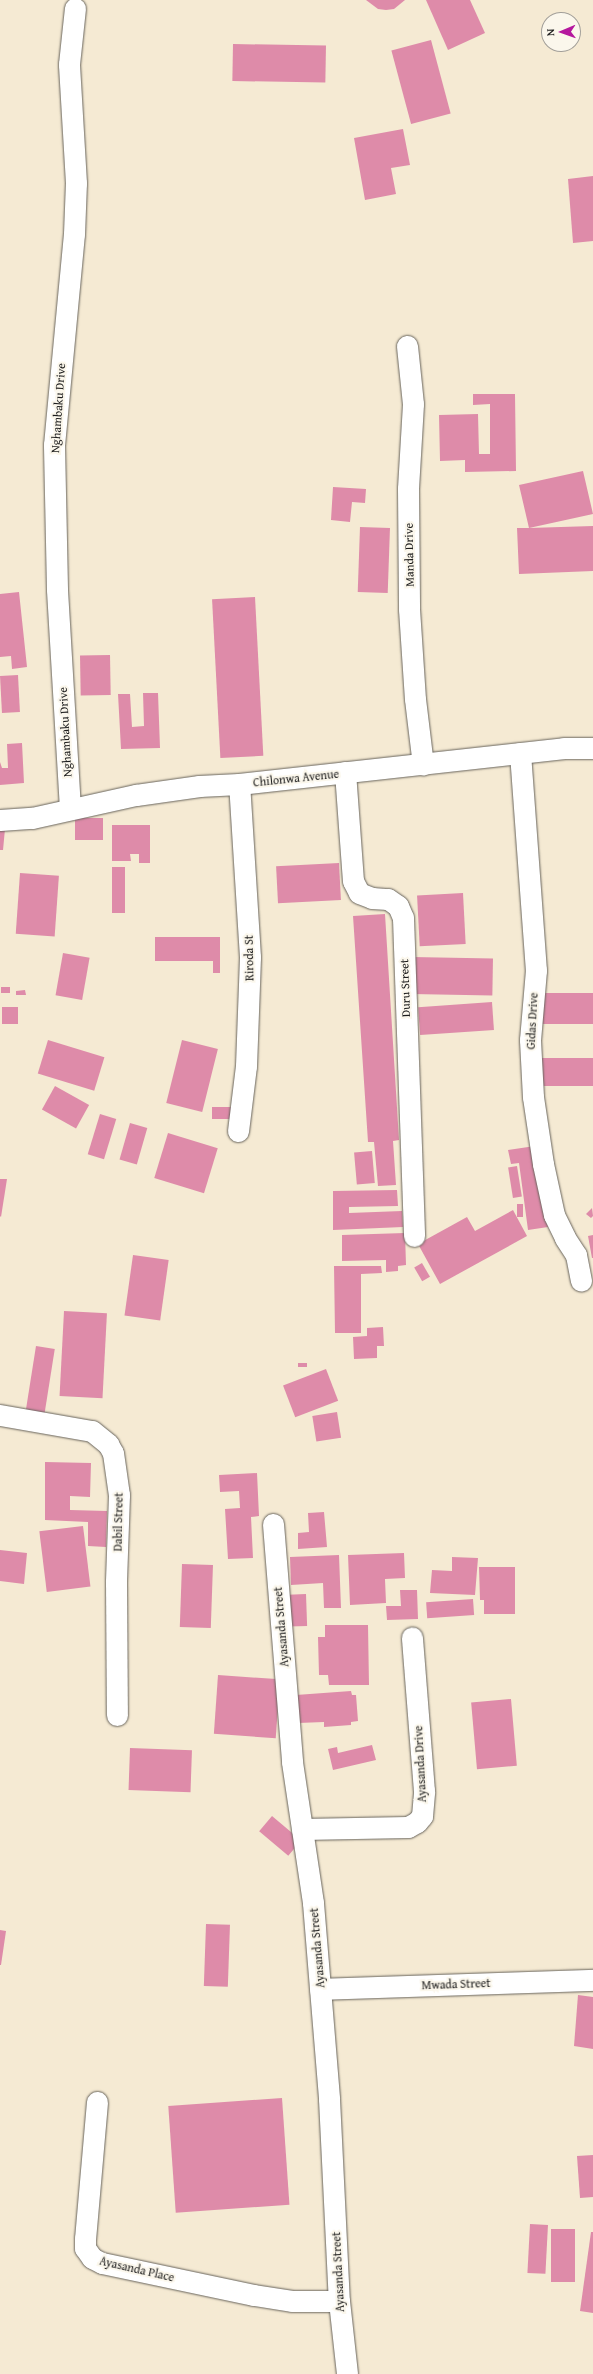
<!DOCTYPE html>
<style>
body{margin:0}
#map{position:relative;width:593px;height:2374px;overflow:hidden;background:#f5ead3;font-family:"Gentium Book Plus",serif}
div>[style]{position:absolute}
.building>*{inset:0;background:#de8ba9;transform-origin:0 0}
.roads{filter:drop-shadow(0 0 1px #68645c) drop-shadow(0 0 1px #68645c)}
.minor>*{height:21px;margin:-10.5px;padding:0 10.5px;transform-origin:10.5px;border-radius:10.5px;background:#fff}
span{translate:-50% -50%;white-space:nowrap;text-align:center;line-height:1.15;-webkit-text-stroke:4px #fbf7ec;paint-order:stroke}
.street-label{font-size:12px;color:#1c1c1c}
.north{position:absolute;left:541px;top:12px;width:40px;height:40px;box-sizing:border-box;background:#fbf7ec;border:1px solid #a29f99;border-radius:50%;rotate:268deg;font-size:11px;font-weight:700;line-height:16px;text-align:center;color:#1c1c1c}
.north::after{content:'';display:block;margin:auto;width:14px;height:18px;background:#b5179e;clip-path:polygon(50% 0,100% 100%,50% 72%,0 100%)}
</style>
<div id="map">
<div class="building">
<div style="clip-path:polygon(366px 0,405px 0,394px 9px,386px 10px,378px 9px)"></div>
<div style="clip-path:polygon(426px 0,470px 0,485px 33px,448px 50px)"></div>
<div style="left:431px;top:40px;width:76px;height:41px;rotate:75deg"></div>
<div style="left:233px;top:44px;width:93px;height:37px;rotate:1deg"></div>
<div style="clip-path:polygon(403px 129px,410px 165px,391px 168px,396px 194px,365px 200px,354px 138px)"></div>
<div style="clip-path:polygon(593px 176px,593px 241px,573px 243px,568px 179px)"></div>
<div style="clip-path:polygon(473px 394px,515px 394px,516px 471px,465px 472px,465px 460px,440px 461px,439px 415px,478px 414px,479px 454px,490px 454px,490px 404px,473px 405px)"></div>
<div style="clip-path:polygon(583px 471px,593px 514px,529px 528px,593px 526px,593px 571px,519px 574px,517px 528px,529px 528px,519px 485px)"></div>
<div style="clip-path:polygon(333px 487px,366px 489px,365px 503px,352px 502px,350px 522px,331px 520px)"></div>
<div style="left:360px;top:527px;width:30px;height:65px;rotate:2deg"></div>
<div style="clip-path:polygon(19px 592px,27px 667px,12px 669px,11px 656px,0 657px,0 594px)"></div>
<div style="left:255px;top:597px;width:159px;height:43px;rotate:87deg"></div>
<div style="left:110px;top:655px;width:40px;height:30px;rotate:89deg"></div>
<div style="left:18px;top:675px;width:37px;height:18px;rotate:87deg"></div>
<div style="clip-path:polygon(143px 693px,158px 693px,160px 748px,121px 749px,118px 694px,130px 694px,132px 727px,144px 726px)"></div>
<div style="clip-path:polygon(22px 743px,24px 783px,0 785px,0 762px,2px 768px,8px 768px,7px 744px)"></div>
<div style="left:75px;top:818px;width:28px;height:22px"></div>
<div style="clip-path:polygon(112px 825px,150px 825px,150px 863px,139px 863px,139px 854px,130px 854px,131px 861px,112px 861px)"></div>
<div style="clip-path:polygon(0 828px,5px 829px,3px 850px,0 850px)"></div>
<div style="left:339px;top:863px;width:37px;height:63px;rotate:87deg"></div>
<div style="left:112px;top:867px;width:13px;height:46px"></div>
<div style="left:20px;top:873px;width:39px;height:61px;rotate:4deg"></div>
<div style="left:463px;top:893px;width:51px;height:46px;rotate:87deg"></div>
<div style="clip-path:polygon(385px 914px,399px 1140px,393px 1141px,396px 1185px,378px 1186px,374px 1142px,368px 1142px,353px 916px)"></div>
<div style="clip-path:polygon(155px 937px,220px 937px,220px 973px,213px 973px,213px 961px,155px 961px)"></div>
<div style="left:63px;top:953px;width:27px;height:43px;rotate:10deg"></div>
<div style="left:412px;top:957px;width:81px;height:37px;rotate:1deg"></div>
<div style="left:1px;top:987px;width:9px;height:6px"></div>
<div style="clip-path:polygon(25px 990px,26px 995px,16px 995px,16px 991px)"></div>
<div style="left:593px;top:993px;width:31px;height:52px;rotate:90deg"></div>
<div style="left:492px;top:1002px;width:28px;height:74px;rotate:86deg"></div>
<div style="left:2px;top:1007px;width:16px;height:17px"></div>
<div style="left:48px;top:1040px;width:59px;height:35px;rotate:17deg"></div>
<div style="left:182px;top:1040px;width:37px;height:65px;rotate:14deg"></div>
<div style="left:593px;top:1058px;width:28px;height:54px;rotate:90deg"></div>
<div style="left:55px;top:1086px;width:39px;height:27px;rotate:29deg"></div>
<div style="left:231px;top:1107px;width:12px;height:19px;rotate:90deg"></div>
<div style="left:100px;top:1114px;width:17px;height:42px;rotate:17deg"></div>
<div style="left:130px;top:1123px;width:18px;height:38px;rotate:16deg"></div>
<div style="left:168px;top:1133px;width:52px;height:47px;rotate:17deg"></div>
<div style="clip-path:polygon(535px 1146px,548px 1227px,528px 1230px,519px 1163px,511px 1164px,508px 1150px)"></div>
<div style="left:372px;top:1151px;width:32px;height:18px;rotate:85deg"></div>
<div style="left:517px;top:1166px;width:31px;height:9px;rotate:81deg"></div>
<div style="clip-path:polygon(0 1179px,7px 1179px,1px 1217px,0 1216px)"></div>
<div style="clip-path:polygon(397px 1190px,398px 1206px,349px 1207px,349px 1213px,402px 1211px,403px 1227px,333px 1230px,333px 1191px)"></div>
<div style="left:517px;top:1204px;width:6px;height:13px"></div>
<div style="clip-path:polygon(592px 1208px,593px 1216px,591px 1218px,586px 1214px)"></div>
<div style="clip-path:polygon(513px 1210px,527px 1236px,440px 1284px,418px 1244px,467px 1217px,475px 1231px)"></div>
<div style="clip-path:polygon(405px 1233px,406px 1265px,398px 1266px,398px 1271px,386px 1272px,386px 1260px,342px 1261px,342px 1235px)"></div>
<div style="clip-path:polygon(593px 1235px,593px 1258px,592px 1258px,588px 1236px)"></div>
<div style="left:133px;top:1255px;width:36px;height:61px;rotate:8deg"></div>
<div style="left:422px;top:1263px;width:16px;height:9px;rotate:60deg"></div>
<div style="clip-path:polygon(334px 1266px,381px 1266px,382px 1273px,361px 1274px,361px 1333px,335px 1333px)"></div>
<div style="left:64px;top:1311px;width:43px;height:85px;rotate:3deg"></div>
<div style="clip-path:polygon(383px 1327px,384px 1346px,377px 1346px,377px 1358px,354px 1359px,353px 1337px,367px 1336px,367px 1328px)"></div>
<div style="left:36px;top:1346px;width:19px;height:66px;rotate:9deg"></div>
<div style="left:298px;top:1363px;width:9px;height:4px"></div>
<div style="left:326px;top:1369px;width:34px;height:46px;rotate:69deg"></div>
<div style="left:337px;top:1412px;width:26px;height:25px;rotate:81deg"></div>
<div style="clip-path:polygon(45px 1462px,91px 1463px,90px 1497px,70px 1496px,70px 1510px,107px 1511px,106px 1547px,88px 1546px,88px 1522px,45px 1520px)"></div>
<div style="clip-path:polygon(257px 1473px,259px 1516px,251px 1517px,253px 1558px,228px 1559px,225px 1509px,240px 1508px,239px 1491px,220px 1492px,219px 1475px)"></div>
<div style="clip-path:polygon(324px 1512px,327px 1547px,298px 1549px,298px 1533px,309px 1532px,308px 1513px)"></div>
<div style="left:83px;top:1526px;width:61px;height:44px;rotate:83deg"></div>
<div style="clip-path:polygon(0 1550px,27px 1553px,24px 1584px,0 1581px)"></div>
<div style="clip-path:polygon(404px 1553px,405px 1578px,385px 1579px,386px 1603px,350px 1605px,348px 1555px)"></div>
<div style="clip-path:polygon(339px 1555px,341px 1608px,324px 1608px,323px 1583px,291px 1585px,290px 1557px)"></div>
<div style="clip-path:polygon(452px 1557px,478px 1558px,475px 1595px,430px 1593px,432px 1570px,452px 1571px)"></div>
<div style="left:182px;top:1564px;width:31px;height:63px;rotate:2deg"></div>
<div style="clip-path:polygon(479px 1567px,515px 1567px,515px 1614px,484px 1614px,484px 1600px,480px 1600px)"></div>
<div style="clip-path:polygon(400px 1590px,417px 1590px,418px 1619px,387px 1620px,386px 1606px,401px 1606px)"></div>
<div style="left:306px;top:1594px;width:32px;height:18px;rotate:88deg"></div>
<div style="left:473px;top:1599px;width:16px;height:47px;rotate:86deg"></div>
<div style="clip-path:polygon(325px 1625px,368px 1625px,369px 1685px,329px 1685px,328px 1675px,319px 1675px,318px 1637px,325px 1637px)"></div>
<div style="left:218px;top:1675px;width:62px;height:59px;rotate:4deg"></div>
<div style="clip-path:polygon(351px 1691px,352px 1695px,356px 1695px,358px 1721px,351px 1722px,351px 1725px,324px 1727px,324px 1722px,298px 1723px,296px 1695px)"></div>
<div style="left:511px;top:1699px;width:67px;height:40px;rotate:85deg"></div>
<div style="clip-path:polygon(372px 1745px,376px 1760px,333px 1770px,328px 1749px,337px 1747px,338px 1753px)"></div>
<div style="left:130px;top:1748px;width:62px;height:42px;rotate:2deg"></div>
<div style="left:272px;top:1816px;width:38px;height:20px;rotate:40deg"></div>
<div style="left:206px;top:1924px;width:24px;height:62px;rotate:2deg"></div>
<div style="clip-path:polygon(0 1930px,6px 1931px,1px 1965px,0 1965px)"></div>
<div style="clip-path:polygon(578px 1995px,593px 1997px,593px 2049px,574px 2046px)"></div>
<div style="left:282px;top:2098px;width:107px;height:114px;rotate:86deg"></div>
<div style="clip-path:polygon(593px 2155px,593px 2197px,580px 2198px,577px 2156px)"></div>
<div style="left:530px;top:2224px;width:18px;height:49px;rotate:3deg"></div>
<div style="left:551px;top:2229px;width:24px;height:53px"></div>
<div style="clip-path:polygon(591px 2232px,593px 2232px,593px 2313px,580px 2311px)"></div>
</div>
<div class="roads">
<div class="minor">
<div style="left:407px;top:346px;width:58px;rotate:84.1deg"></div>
<div style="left:413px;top:404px;width:85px;rotate:93.4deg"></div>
<div style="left:408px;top:489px;width:120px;rotate:89.5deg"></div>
<div style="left:409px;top:609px;width:90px;rotate:86.2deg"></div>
<div style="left:415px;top:699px;width:66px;rotate:83.1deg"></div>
<div style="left:520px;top:753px;width:218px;rotate:85.8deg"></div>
<div style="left:536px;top:970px;width:70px;rotate:94.9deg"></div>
<div style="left:530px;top:1040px;width:57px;rotate:87deg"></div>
<div style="left:533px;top:1097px;width:68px;rotate:81.5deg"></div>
<div style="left:543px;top:1164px;width:52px;rotate:77.8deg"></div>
<div style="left:554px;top:1215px;width:25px;rotate:64deg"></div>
<div style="left:565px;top:1238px;width:20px;rotate:57deg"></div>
<div style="left:576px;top:1255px;width:26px;rotate:79deg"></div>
<div style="left:345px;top:772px;width:109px;rotate:85.8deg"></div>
<div style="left:353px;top:881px;width:13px;rotate:63deg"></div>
<div style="left:359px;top:893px;width:14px;rotate:21deg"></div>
<div style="left:372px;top:898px;width:16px;rotate:4deg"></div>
<div style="left:388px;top:899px;width:12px;rotate:35deg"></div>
<div style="left:398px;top:906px;width:13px;rotate:67deg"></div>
<div style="left:403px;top:918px;width:318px;rotate:88deg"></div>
<div style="left:70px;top:809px;width:220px;rotate:-93.4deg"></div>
<div style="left:57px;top:589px;width:144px;rotate:-91.2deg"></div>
<div style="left:54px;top:445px;width:212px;rotate:-84.6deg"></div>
<div style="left:74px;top:234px;width:51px;rotate:-87.8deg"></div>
<div style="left:76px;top:183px;width:119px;rotate:-93.4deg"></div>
<div style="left:69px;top:64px;width:56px;rotate:-83.9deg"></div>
<div style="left:0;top:820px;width:32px;rotate:-4deg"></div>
<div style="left:32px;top:818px;width:107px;rotate:-12.5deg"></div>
<div style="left:136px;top:795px;width:64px;rotate:-8.1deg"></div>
<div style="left:199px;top:786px;width:40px;rotate:-2.9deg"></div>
<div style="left:239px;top:784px;width:327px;rotate:-6.3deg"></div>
<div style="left:564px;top:748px;width:29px"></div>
<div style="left:238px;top:1131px;width:65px;rotate:-83deg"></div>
<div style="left:246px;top:1066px;width:109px;rotate:-87.9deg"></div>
<div style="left:250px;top:957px;width:173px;rotate:-93.6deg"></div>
<div style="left:0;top:1415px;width:93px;rotate:9.9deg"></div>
<div style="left:92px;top:1431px;width:21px;rotate:39deg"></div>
<div style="left:108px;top:1444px;width:10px;rotate:61deg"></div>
<div style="left:113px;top:1453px;width:42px;rotate:81.9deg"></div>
<div style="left:119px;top:1495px;width:87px;rotate:92deg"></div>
<div style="left:116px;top:1582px;width:133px;rotate:89.6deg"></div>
<div style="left:273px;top:1524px;width:239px;rotate:85.4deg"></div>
<div style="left:292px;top:1762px;width:143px;rotate:81.5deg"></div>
<div style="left:313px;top:1903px;width:197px;rotate:85.3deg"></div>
<div style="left:329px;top:2099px;width:202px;rotate:87.2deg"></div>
<div style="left:339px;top:2301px;width:73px;rotate:83.7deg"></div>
<div style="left:302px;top:1829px;width:106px;rotate:-1.1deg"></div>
<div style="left:408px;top:1827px;width:10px;rotate:-29deg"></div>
<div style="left:417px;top:1822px;width:8px;rotate:-50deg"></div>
<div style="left:422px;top:1816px;width:25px;rotate:-85deg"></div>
<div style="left:424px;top:1791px;width:154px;rotate:-94.5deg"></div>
<div style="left:320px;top:1989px;width:273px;rotate:-1.9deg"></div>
<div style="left:97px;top:2102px;width:137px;rotate:95deg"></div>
<div style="left:85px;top:2238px;width:10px;rotate:90deg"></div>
<div style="left:85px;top:2248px;width:12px;rotate:55deg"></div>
<div style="left:92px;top:2258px;width:11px;rotate:27deg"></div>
<div style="left:102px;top:2263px;width:155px;rotate:11.9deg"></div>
<div style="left:254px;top:2295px;width:38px;rotate:9deg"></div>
<div style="left:292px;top:2301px;width:47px"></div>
</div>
</div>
<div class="street-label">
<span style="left:58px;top:408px;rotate:-86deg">Nghambaku Drive</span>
<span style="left:409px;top:555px;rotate:-91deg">Manda Drive</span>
<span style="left:65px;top:732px;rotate:-93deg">Nghambaku Drive</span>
<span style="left:296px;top:778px;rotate:-6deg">Chilonwa Avenue</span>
<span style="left:249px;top:958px;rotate:-91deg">Riroda St</span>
<span style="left:405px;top:988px;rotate:-92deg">Duru Street</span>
<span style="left:532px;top:1021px;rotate:-87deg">Gidas Drive</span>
<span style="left:118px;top:1522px;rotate:-89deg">Dabil Street</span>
<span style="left:281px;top:1627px;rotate:-95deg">Ayasanda Street</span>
<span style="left:420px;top:1764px;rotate:-93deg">Ayasanda Drive</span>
<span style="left:317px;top:1948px;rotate:-95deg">Ayasanda Street</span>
<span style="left:456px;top:1984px;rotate:-2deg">Mwada Street</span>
<span style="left:137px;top:2269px;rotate:13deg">Ayasanda Place</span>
<span style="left:338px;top:2272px;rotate:-93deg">Ayasanda Street</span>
</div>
<div class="north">N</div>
</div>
